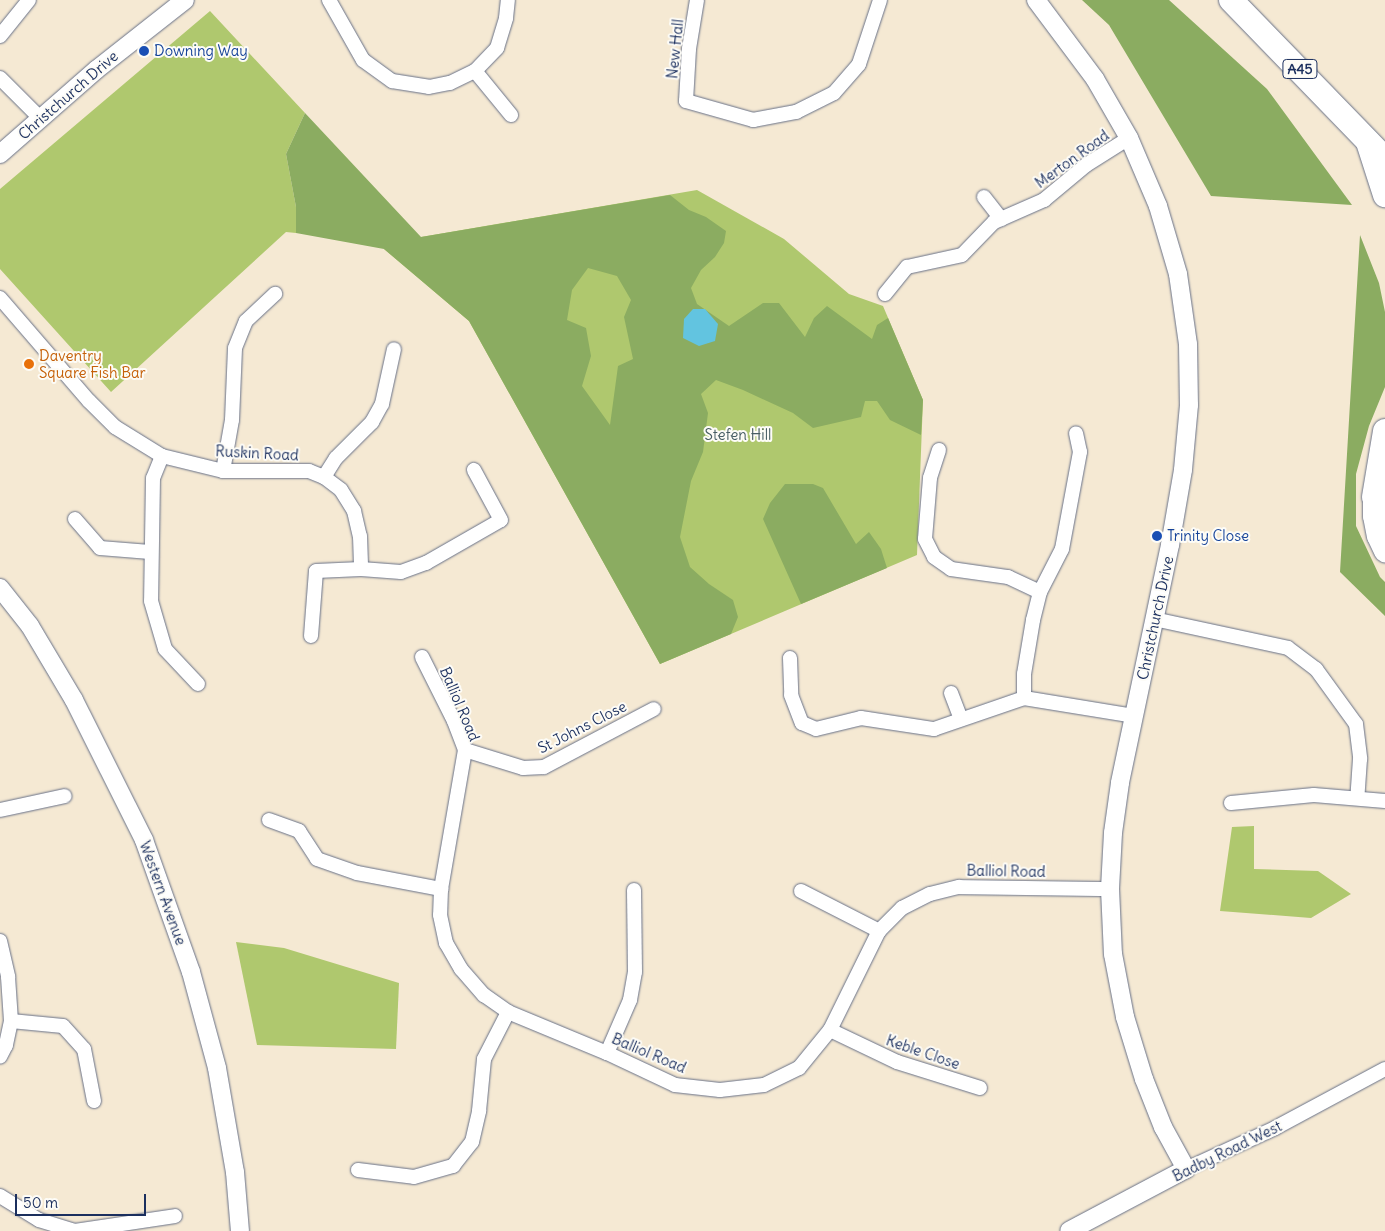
<!DOCTYPE html>
<style>
body{margin:0}
#map{position:relative;width:1385px;height:1231px;overflow:hidden;background:#f5e9d3;font-family:Delius,sans-serif}
div>[style]{position:absolute}
.green>*{inset:0;background:#afc86e}
.forest>*{inset:0;background:#8bac61}
.water>*{inset:0;background:#62c4e0}
.roads{filter:drop-shadow(0 0 1px #677087) drop-shadow(0 0 1px #677087)}
.minor>*{height:14px;margin:-7px;padding:0 7px;transform-origin:7px;border-radius:7px;background:#fff}
.tertiary>*{height:18px;margin:-9px;padding:0 9px;transform-origin:9px;border-radius:9px;background:#fff}
.primary>*{height:22px;margin:-11px;padding:0 11px;transform-origin:11px;border-radius:11px;background:#fff}
.trunk>*{height:24px;margin:-12px;padding:0 12px;transform-origin:12px;border-radius:12px;background:#fff}
.dots>*{width:14px;height:14px;translate:-50% -50%;box-sizing:border-box;border:2px solid #fdfcf7;border-radius:50%}
span{translate:-50% -50%;white-space:nowrap;text-align:center;line-height:1.15;-webkit-text-stroke:4px #fdfcf7;paint-order:stroke}
.shield-label span{padding:1px 4px;background:#fdfcf7;border:1px solid;border-radius:4px;-webkit-text-stroke-width:0}
.shield-label{font-size:14px;color:#1b2f5e;font-weight:700}
.street-label{font-size:15px;color:#1b2f5e}
.transit-label{font-size:15px;color:#164399}
.left{translate:0 -50%;text-align:left}
.food-label{font-size:15px;color:#c56008}
.park-label{font-size:15px;color:#475d63}
.scale{position:absolute;left:15px;top:1194px;width:131px;height:22px;box-sizing:border-box;border:2px solid #1b2f5e;border-top:0;padding-left:6px;font-size:15px;line-height:18px;white-space:nowrap;color:#1b2f5e;-webkit-text-stroke:4px #fdfcf7;paint-order:stroke}
</style>
<div id="map">
<div class="green">
<div style="clip-path:polygon(210px 11px,305px 113px,286px 154px,296px 207px,296px 233px,286px 232px,111px 392px,0 269px,0 189px)"></div>
<div style="clip-path:polygon(697px 190px,784px 239px,849px 294px,883px 306px,923px 400px,917px 555px,660px 664px,469px 321px,384px 249px,421px 237px)"></div>
<div style="clip-path:polygon(1254px 826px,1254px 869px,1318px 871px,1351px 894px,1311px 918px,1220px 911px,1232px 827px)"></div>
<div style="clip-path:polygon(236px 942px,284px 948px,399px 983px,396px 1049px,257px 1045px)"></div>
</div>
<div class="forest">
<div style="clip-path:polygon(1082px 0,1169px 0,1267px 89px,1352px 205px,1211px 196px,1109px 25px)"></div>
<div style="clip-path:polygon(evenodd,305px 113px,421px 237px,670px 195px,689px 210px,706px 217px,726px 231px,724px 243px,715px 257px,701px 270px,691px 288px,697px 304px,729px 326px,763px 303px,779px 303px,805px 337px,814px 318px,827px 306px,872px 339px,877px 325px,888px 318px,923px 400px,921px 435px,890px 420px,877px 401px,865px 401px,861px 417px,813px 428px,793px 413px,743px 390px,716px 380px,701px 394px,708px 413px,703px 452px,691px 481px,680px 537px,690px 567px,709px 584px,733px 600px,738px 617px,731px 634px,660px 664px,469px 321px,384px 249px,296px 233px,296px 207px,286px 154px,305px 113px,588px 268px,617px 276px,631px 300px,624px 317px,633px 359px,618px 366px,610px 425px,582px 386px,591px 356px,586px 328px,567px 320px,572px 290px,588px 268px)"></div>
<div style="clip-path:polygon(1360px 235px,1379px 283px,1385px 312px,1385px 387px,1369px 426px,1356px 474px,1356px 526px,1380px 577px,1385px 582px,1385px 616px,1340px 572px)"></div>
<div style="clip-path:polygon(785px 484px,813px 484px,823px 488px,856px 544px,869px 532px,881px 549px,887px 568px,801px 604px,763px 519px,770px 503px)"></div>
</div>
<div class="water">
<div style="clip-path:polygon(693px 309px,705px 309px,718px 324px,715px 341px,699px 346px,683px 338px,684px 319px)"></div>
</div>
<div class="roads">
<div class="minor">
<div style="left:329px;top:0;width:69px;rotate:60.5deg"></div>
<div style="left:363px;top:60px;width:36px;rotate:36deg"></div>
<div style="left:392px;top:81px;width:37px;rotate:9deg"></div>
<div style="left:429px;top:87px;width:21px;rotate:-11deg"></div>
<div style="left:450px;top:83px;width:28px;rotate:-26deg"></div>
<div style="left:475px;top:71px;width:32px;rotate:-46deg"></div>
<div style="left:497px;top:48px;width:31px;rotate:-73deg"></div>
<div style="left:506px;top:18px;width:18px;rotate:-84deg"></div>
<div style="left:697px;top:0;width:50px;rotate:99.3deg"></div>
<div style="left:689px;top:49px;width:52px;rotate:93.3deg"></div>
<div style="left:686px;top:101px;width:70px;rotate:15.8deg"></div>
<div style="left:753px;top:120px;width:44px;rotate:-10.5deg"></div>
<div style="left:796px;top:112px;width:42px;rotate:-26.6deg"></div>
<div style="left:834px;top:93px;width:38px;rotate:-49deg"></div>
<div style="left:859px;top:64px;width:67px;rotate:-71.8deg"></div>
<div style="left:0;top:36px;width:46px;rotate:-51.1deg"></div>
<div style="left:475px;top:71px;width:57px;rotate:50.7deg"></div>
<div style="left:0;top:78px;width:57px;rotate:45deg"></div>
<div style="left:984px;top:197px;width:28px;rotate:52deg"></div>
<div style="left:885px;top:294px;width:35px;rotate:-51deg"></div>
<div style="left:907px;top:267px;width:56px;rotate:-12.3deg"></div>
<div style="left:962px;top:255px;width:46px;rotate:-45.9deg"></div>
<div style="left:994px;top:222px;width:55px;rotate:-23.7deg"></div>
<div style="left:1044px;top:200px;width:55px;rotate:-39.8deg"></div>
<div style="left:1086px;top:165px;width:51px;rotate:-32.1deg"></div>
<div style="left:0;top:298px;width:136px;rotate:49.2deg"></div>
<div style="left:89px;top:401px;width:37px;rotate:45deg"></div>
<div style="left:115px;top:427px;width:55px;rotate:31.7deg"></div>
<div style="left:162px;top:456px;width:63px;rotate:13.8deg"></div>
<div style="left:223px;top:471px;width:86px"></div>
<div style="left:309px;top:471px;width:16px;rotate:22deg"></div>
<div style="left:324px;top:477px;width:21px;rotate:37deg"></div>
<div style="left:341px;top:490px;width:25px;rotate:58deg"></div>
<div style="left:354px;top:511px;width:26px;rotate:77deg"></div>
<div style="left:360px;top:536px;width:33px;rotate:88deg"></div>
<div style="left:939px;top:450px;width:29px;rotate:108deg"></div>
<div style="left:930px;top:478px;width:61px;rotate:94.7deg"></div>
<div style="left:925px;top:539px;width:20px;rotate:63deg"></div>
<div style="left:934px;top:557px;width:21px;rotate:35deg"></div>
<div style="left:951px;top:569px;width:58px;rotate:8deg"></div>
<div style="left:1008px;top:577px;width:35px;rotate:25deg"></div>
<div style="left:162px;top:456px;width:24px;rotate:112deg"></div>
<div style="left:153px;top:478px;width:123px;rotate:90.9deg"></div>
<div style="left:151px;top:601px;width:50px;rotate:73.7deg"></div>
<div style="left:165px;top:649px;width:48px;rotate:46.7deg"></div>
<div style="left:223px;top:471px;width:52px;rotate:-80deg"></div>
<div style="left:232px;top:420px;width:72px;rotate:-87.6deg"></div>
<div style="left:235px;top:348px;width:29px;rotate:-68deg"></div>
<div style="left:246px;top:321px;width:40px;rotate:-43deg"></div>
<div style="left:324px;top:477px;width:22px;rotate:-58deg"></div>
<div style="left:336px;top:458px;width:51px;rotate:-45deg"></div>
<div style="left:372px;top:422px;width:21px;rotate:-61deg"></div>
<div style="left:382px;top:404px;width:56px;rotate:-77.7deg"></div>
<div style="left:75px;top:519px;width:38px;rotate:49deg"></div>
<div style="left:100px;top:548px;width:50px;rotate:4.6deg"></div>
<div style="left:1154px;top:619px;width:137px;rotate:12.2deg"></div>
<div style="left:1288px;top:648px;width:35px;rotate:37deg"></div>
<div style="left:1316px;top:669px;width:68px;rotate:54deg"></div>
<div style="left:1356px;top:724px;width:35px;rotate:83deg"></div>
<div style="left:1360px;top:759px;width:39px;rotate:94deg"></div>
<div style="left:311px;top:636px;width:65px;rotate:-85.6deg"></div>
<div style="left:316px;top:571px;width:45px;rotate:-2.5deg"></div>
<div style="left:361px;top:569px;width:40px;rotate:4.3deg"></div>
<div style="left:401px;top:572px;width:27px;rotate:-20deg"></div>
<div style="left:426px;top:563px;width:86px;rotate:-29.8deg"></div>
<div style="left:501px;top:520px;width:57px;rotate:-118.4deg"></div>
<div style="left:422px;top:657px;width:72px;rotate:63.4deg"></div>
<div style="left:454px;top:721px;width:31px;rotate:69deg"></div>
<div style="left:465px;top:750px;width:141px;rotate:99.8deg"></div>
<div style="left:441px;top:889px;width:26px;rotate:92deg"></div>
<div style="left:440px;top:915px;width:29px;rotate:78deg"></div>
<div style="left:446px;top:943px;width:30px;rotate:60deg"></div>
<div style="left:461px;top:969px;width:35px;rotate:49deg"></div>
<div style="left:484px;top:995px;width:29px;rotate:35deg"></div>
<div style="left:508px;top:1012px;width:107px;rotate:22.5deg"></div>
<div style="left:607px;top:1053px;width:75px;rotate:25.2deg"></div>
<div style="left:675px;top:1085px;width:45px;rotate:6.3deg"></div>
<div style="left:720px;top:1090px;width:44px;rotate:-6.5deg"></div>
<div style="left:764px;top:1085px;width:39px;rotate:-26deg"></div>
<div style="left:799px;top:1068px;width:49px;rotate:-50.8deg"></div>
<div style="left:830px;top:1030px;width:110px;rotate:-63.7deg"></div>
<div style="left:879px;top:931px;width:33px;rotate:-45deg"></div>
<div style="left:902px;top:908px;width:31px;rotate:-27deg"></div>
<div style="left:930px;top:894px;width:30px;rotate:-14deg"></div>
<div style="left:959px;top:887px;width:151px;rotate:0.8deg"></div>
<div style="left:790px;top:658px;width:37px;rotate:88deg"></div>
<div style="left:791px;top:695px;width:30px;rotate:69deg"></div>
<div style="left:802px;top:723px;width:15px;rotate:23deg"></div>
<div style="left:816px;top:729px;width:46px;rotate:-13.7deg"></div>
<div style="left:861px;top:718px;width:74px;rotate:8.6deg"></div>
<div style="left:934px;top:729px;width:95px;rotate:-19deg"></div>
<div style="left:1024px;top:698px;width:111px;rotate:9.3deg"></div>
<div style="left:951px;top:693px;width:28px;rotate:69deg"></div>
<div style="left:1024px;top:698px;width:24px;rotate:-90deg"></div>
<div style="left:1024px;top:674px;width:55px;rotate:-80.5deg"></div>
<div style="left:1033px;top:620px;width:29px;rotate:-76deg"></div>
<div style="left:1040px;top:592px;width:48px;rotate:-62.9deg"></div>
<div style="left:1062px;top:549px;width:99px;rotate:-79.5deg"></div>
<div style="left:1080px;top:452px;width:19px;rotate:-102deg"></div>
<div style="left:465px;top:750px;width:61px;rotate:17.2deg"></div>
<div style="left:523px;top:768px;width:21px;rotate:-3deg"></div>
<div style="left:544px;top:767px;width:124px;rotate:-27.8deg"></div>
<div style="left:1231px;top:803px;width:83px;rotate:-5.5deg"></div>
<div style="left:1314px;top:795px;width:71px;rotate:4.8deg"></div>
<div style="left:0;top:810px;width:66px;rotate:-12.2deg"></div>
<div style="left:269px;top:820px;width:32px;rotate:20deg"></div>
<div style="left:299px;top:831px;width:33px;rotate:57deg"></div>
<div style="left:317px;top:859px;width:42px;rotate:19.3deg"></div>
<div style="left:357px;top:873px;width:86px;rotate:10.8deg"></div>
<div style="left:801px;top:891px;width:88px;rotate:27.1deg"></div>
<div style="left:0;top:941px;width:37px;rotate:77deg"></div>
<div style="left:8px;top:977px;width:44px;rotate:86.1deg"></div>
<div style="left:11px;top:1021px;width:25px;rotate:102deg"></div>
<div style="left:6px;top:1045px;width:13px;rotate:117deg"></div>
<div style="left:11px;top:1021px;width:52px;rotate:5.5deg"></div>
<div style="left:63px;top:1026px;width:31px;rotate:48deg"></div>
<div style="left:84px;top:1049px;width:53px;rotate:79.1deg"></div>
<div style="left:830px;top:1030px;width:74px;rotate:25.5deg"></div>
<div style="left:897px;top:1062px;width:87px;rotate:17.4deg"></div>
<div style="left:607px;top:1053px;width:58px;rotate:-66.5deg"></div>
<div style="left:630px;top:1000px;width:28px;rotate:-80deg"></div>
<div style="left:635px;top:972px;width:82px;rotate:-90.7deg"></div>
<div style="left:1186px;top:1169px;width:98px;rotate:-24.7deg"></div>
<div style="left:1275px;top:1128px;width:125px;rotate:-28.2deg"></div>
<div style="left:358px;top:1170px;width:56px;rotate:7.1deg"></div>
<div style="left:414px;top:1177px;width:41px;rotate:-15.8deg"></div>
<div style="left:453px;top:1166px;width:31px;rotate:-52deg"></div>
<div style="left:472px;top:1142px;width:32px;rotate:-77deg"></div>
<div style="left:479px;top:1111px;width:52px;rotate:-84.5deg"></div>
<div style="left:484px;top:1059px;width:53px;rotate:-62.9deg"></div>
<div style="left:0;top:1196px;width:46px;rotate:31.6deg"></div>
<div style="left:39px;top:1220px;width:38px;rotate:17deg"></div>
<div style="left:75px;top:1231px;width:101px;rotate:-8.5deg"></div>
</div>
<div class="tertiary">
<div style="left:1036px;top:0;width:99px;rotate:53.2deg"></div>
<div style="left:1095px;top:79px;width:68px;rotate:60deg"></div>
<div style="left:1129px;top:138px;width:74px;rotate:66.9deg"></div>
<div style="left:1158px;top:206px;width:71px;rotate:73.6deg"></div>
<div style="left:1178px;top:274px;width:71px;rotate:81.9deg"></div>
<div style="left:1188px;top:344px;width:61px;rotate:89.1deg"></div>
<div style="left:1189px;top:405px;width:65px;rotate:95.3deg"></div>
<div style="left:1183px;top:470px;width:76px;rotate:99.8deg"></div>
<div style="left:1170px;top:545px;width:243px;rotate:101.9deg"></div>
<div style="left:1120px;top:783px;width:50px;rotate:98deg"></div>
<div style="left:1113px;top:833px;width:56px;rotate:93.1deg"></div>
<div style="left:1110px;top:889px;width:65px;rotate:87.4deg"></div>
<div style="left:1113px;top:954px;width:64px;rotate:79.2deg"></div>
<div style="left:1125px;top:1017px;width:65px;rotate:73deg"></div>
<div style="left:1144px;top:1079px;width:52px;rotate:68.4deg"></div>
<div style="left:1163px;top:1127px;width:48px;rotate:61.3deg"></div>
<div style="left:1186px;top:1169px;width:132px;rotate:152.1deg"></div>
<div style="left:0;top:154px;width:128px;rotate:-41.2deg"></div>
<div style="left:96px;top:70px;width:113px;rotate:-38.2deg"></div>
<div style="left:0;top:588px;width:48px;rotate:51.7deg"></div>
<div style="left:30px;top:626px;width:86px;rotate:59.3deg"></div>
<div style="left:74px;top:700px;width:157px;rotate:63.4deg"></div>
<div style="left:144px;top:840px;width:140px;rotate:70.4deg"></div>
<div style="left:191px;top:972px;width:99px;rotate:74.8deg"></div>
<div style="left:217px;top:1068px;width:106px;rotate:80.2deg"></div>
<div style="left:235px;top:1172px;width:59px;rotate:85.2deg"></div>
</div>
<div class="primary">
<div style="left:1374px;top:497px;width:19px;rotate:90deg"></div>
<div style="left:1374px;top:516px;width:20px;rotate:79deg"></div>
<div style="left:1378px;top:536px;width:17px;rotate:65deg"></div>
</div>
<div class="trunk">
<div style="left:1231px;top:0;width:221px;rotate:45.9deg"></div>
<div style="left:1368px;top:142px;width:56px;rotate:72.2deg"></div>
<div style="left:1374px;top:497px;width:67px;rotate:-80.5deg"></div>
</div>
</div>
<div class="dots">
<div style="left:144px;top:51px;background:#1a4fb4"></div>
<div style="left:29px;top:364px;background:#e8710a"></div>
<div style="left:1157px;top:536px;background:#1a4fb4"></div>
</div>
<div class="shield-label">
<span style="left:1300px;top:69px">A45</span>
</div>
<div class="street-label">
<span style="left:675px;top:49px;rotate:-84deg">New Hall</span>
<span style="left:68px;top:95px;rotate:-41deg">Christchurch Drive</span>
<span style="left:1072px;top:159px;rotate:-36deg">Merton Road</span>
<span style="left:257px;top:453px;rotate:3deg">Ruskin Road</span>
<span style="left:1155px;top:618px;rotate:-78deg">Christchurch Drive</span>
<span style="left:460px;top:704px;rotate:67deg">Balliol Road</span>
<span style="left:582px;top:727px;rotate:-27deg">St Johns Close</span>
<span style="left:1006px;top:871px;rotate:1deg">Balliol Road</span>
<span style="left:163px;top:893px;rotate:70deg">Western Avenue</span>
<span style="left:923px;top:1052px;rotate:19deg">Keble Close</span>
<span style="left:649px;top:1053px;rotate:23deg">Balliol Road</span>
<span style="left:1227px;top:1151px;rotate:-26deg">Badby Road West</span>
</div>
<div class="transit-label">
<span class="left" style="left:154px;top:51px">Downing Way</span>
<span class="left" style="left:1167px;top:536px">Trinity Close</span>
</div>
<div class="food-label">
<span class="left" style="left:39px;top:364px">Daventry<br>Square Fish Bar</span>
</div>
<div class="park-label">
<span style="left:738px;top:435px">Stefen Hill</span>
</div>
<div class="scale">50 m</div>
</div>
